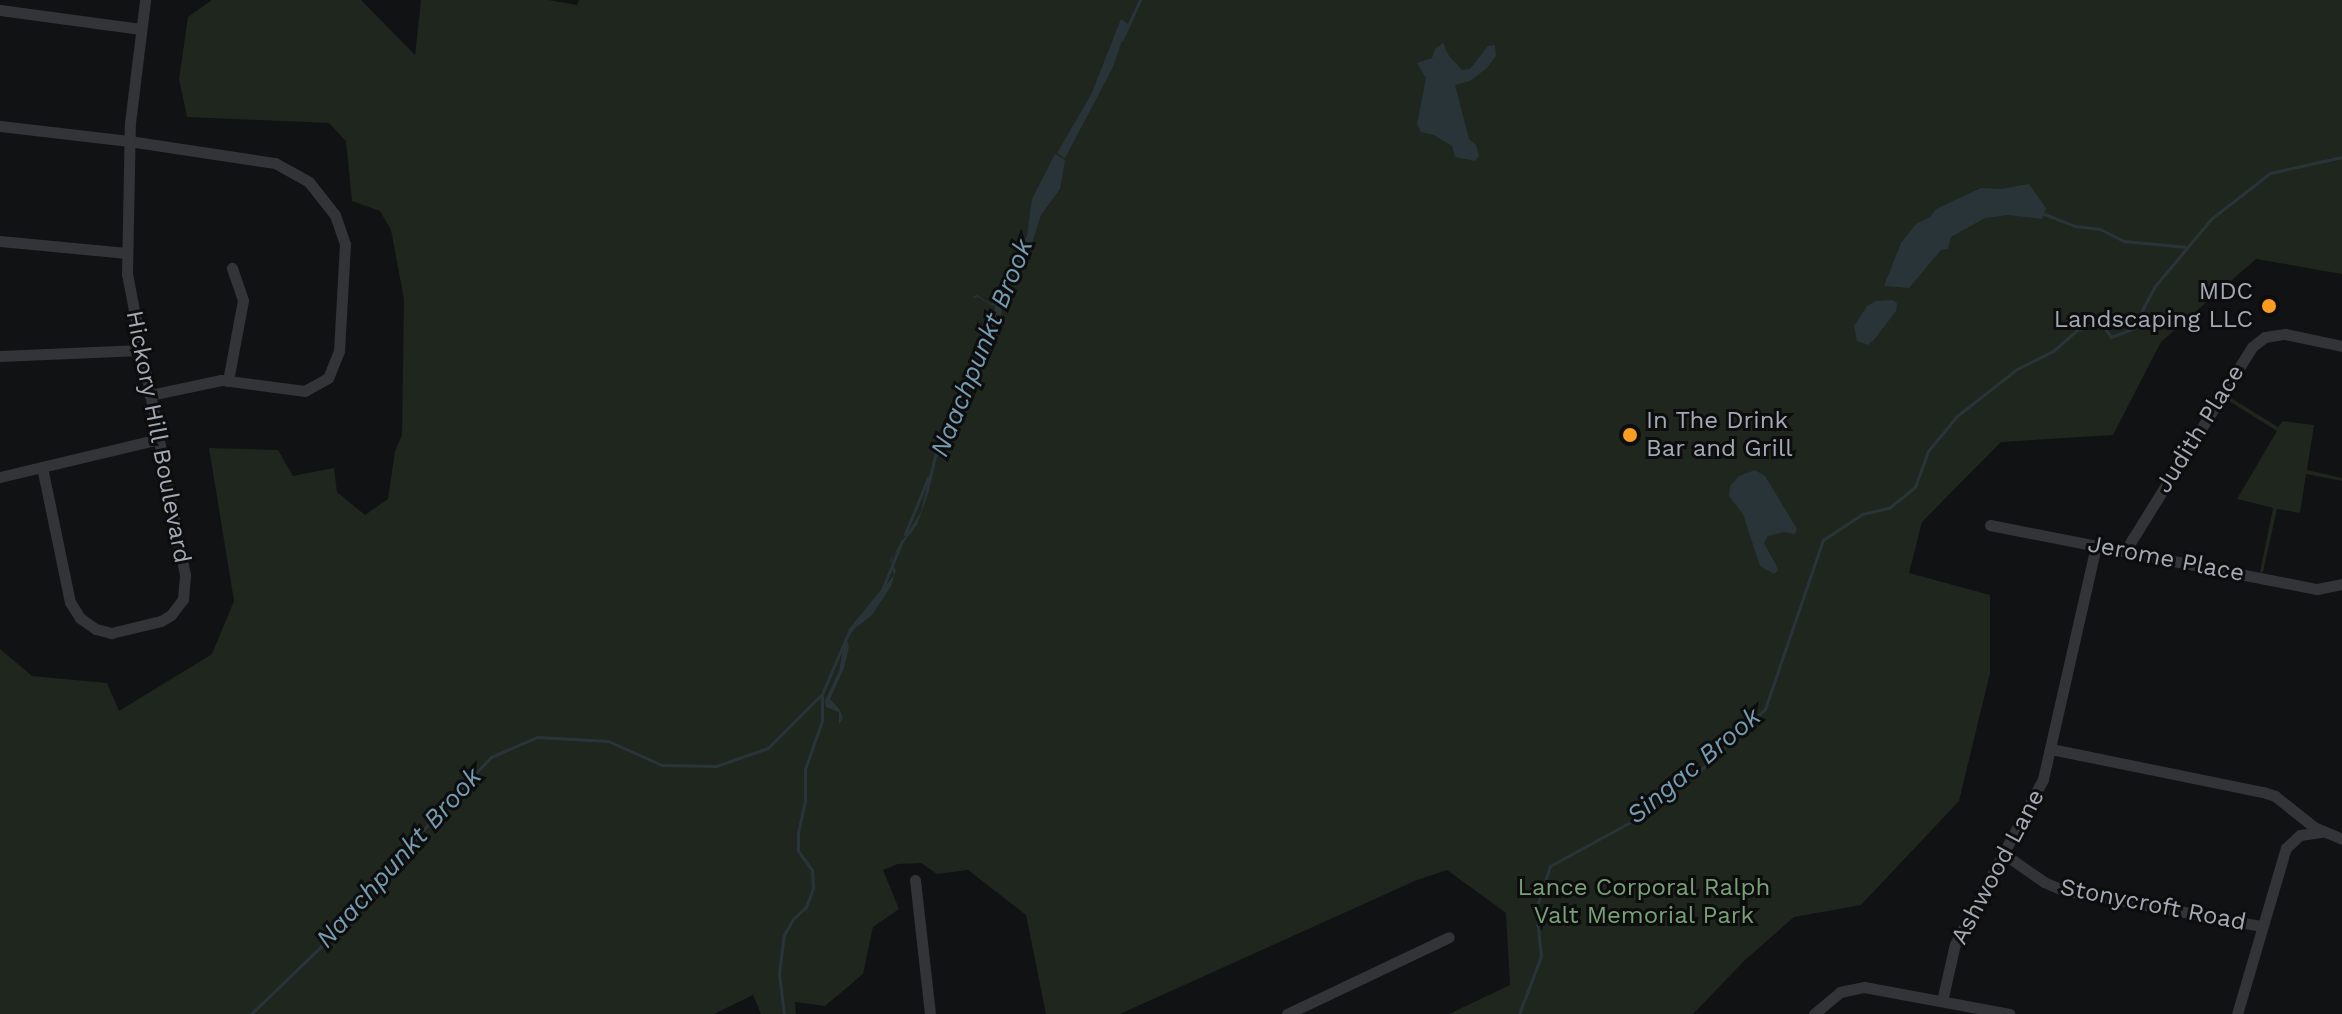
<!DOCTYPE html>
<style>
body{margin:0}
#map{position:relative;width:2342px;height:1014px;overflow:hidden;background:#111213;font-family:"Work Sans",sans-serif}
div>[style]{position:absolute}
.green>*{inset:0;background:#1e261e}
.water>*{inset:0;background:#293439}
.stream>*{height:3px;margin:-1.5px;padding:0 1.5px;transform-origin:1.5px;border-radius:1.5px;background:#293439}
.minor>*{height:11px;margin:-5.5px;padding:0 5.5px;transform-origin:5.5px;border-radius:5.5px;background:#323438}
.dots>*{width:22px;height:22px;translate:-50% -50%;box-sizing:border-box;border:4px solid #0d0d0e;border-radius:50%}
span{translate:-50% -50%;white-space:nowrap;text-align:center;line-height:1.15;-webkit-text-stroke:6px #0d0d0e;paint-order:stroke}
.poi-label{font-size:24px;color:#a2aab5}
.right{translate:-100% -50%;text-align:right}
.left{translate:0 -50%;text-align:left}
.street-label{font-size:24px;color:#a2aab5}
.park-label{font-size:24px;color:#79a178}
.water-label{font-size:26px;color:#769cb2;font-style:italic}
</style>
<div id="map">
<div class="green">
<div style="clip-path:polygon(212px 0,361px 0,415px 55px,421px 0,549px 0,577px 5px,579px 0,2342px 0,2342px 274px,2256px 259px,2161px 342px,2113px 435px,2001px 442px,1922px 522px,1909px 573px,1990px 595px,1990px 673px,1959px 801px,1861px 905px,1794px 917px,1744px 961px,1693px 1014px,1449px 1014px,1510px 985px,1506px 913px,1447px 870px,1417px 880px,1120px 1014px,1046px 1014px,1026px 915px,968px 870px,937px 874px,921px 863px,898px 864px,883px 870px,899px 909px,873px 927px,863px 974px,825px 1006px,795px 1002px,796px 1014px,761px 1014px,753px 995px,714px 1014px,0 1014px,0 649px,32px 676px,107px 683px,119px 711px,212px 654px,234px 601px,209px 448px,278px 450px,293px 476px,334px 468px,337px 492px,365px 515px,388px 499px,395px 451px,402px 435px,404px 299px,391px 230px,380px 211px,352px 201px,346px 141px,329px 123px,187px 117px,179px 79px,188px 17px)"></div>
<div style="clip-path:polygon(2231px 398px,2278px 427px,2283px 421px,2314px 425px,2307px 470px,2342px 478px,2342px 481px,2306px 474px,2300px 513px,2277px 509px,2263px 572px,2260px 572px,2273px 508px,2237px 499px,2277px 431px,2229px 401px)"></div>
</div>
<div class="water">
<div style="clip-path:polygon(1121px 19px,1128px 24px,1112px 69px,1065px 158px,1057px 153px,1091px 95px)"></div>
<div style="clip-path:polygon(1443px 43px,1449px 56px,1462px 70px,1470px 69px,1488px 46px,1495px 45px,1496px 56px,1487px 68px,1470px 81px,1455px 85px,1469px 139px,1476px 145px,1479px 156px,1475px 161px,1455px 157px,1452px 146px,1434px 135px,1421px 132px,1417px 124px,1426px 78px,1417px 63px,1432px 58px,1435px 49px)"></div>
<div style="clip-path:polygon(1055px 154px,1065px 160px,1060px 189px,1041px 215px,1028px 256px,1005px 295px,997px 336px,985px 350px,948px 421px,948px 443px,937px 457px,928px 494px,917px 525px,893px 556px,891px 563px,896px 570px,891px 586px,872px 615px,854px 629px,847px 640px,849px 647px,844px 668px,830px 699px,840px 710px,843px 718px,839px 724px,839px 712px,826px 707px,825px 701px,839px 671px,845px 638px,894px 575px,890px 560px,921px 512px,934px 456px,944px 437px,944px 425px,951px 407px,962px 389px,962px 381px,993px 330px,995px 305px,991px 305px,978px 297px,971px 298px,977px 295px,991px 304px,995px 301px,1026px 243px,1032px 199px)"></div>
<div style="clip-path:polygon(2029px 184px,2046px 208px,2042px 219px,2007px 215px,1985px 218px,1951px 237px,1948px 249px,1941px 250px,1909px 288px,1884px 286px,1901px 243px,1916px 224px,1930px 217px,1936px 209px,1981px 188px,2001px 189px)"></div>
<div style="clip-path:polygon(1893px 300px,1897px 303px,1896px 311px,1874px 340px,1868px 345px,1857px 341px,1854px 326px,1867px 306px,1876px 301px)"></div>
<div style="clip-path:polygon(1755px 470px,1765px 476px,1797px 529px,1795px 534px,1784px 532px,1768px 536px,1764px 543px,1775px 563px,1778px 570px,1774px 574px,1760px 566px,1743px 514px,1729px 496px,1730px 486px,1739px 476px)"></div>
</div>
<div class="stream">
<div style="left:1122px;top:39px;width:43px;rotate:-65.2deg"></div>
<div style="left:2044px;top:214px;width:33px;rotate:21deg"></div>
<div style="left:2075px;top:226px;width:25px;rotate:7deg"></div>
<div style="left:2100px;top:229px;width:27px;rotate:27deg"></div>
<div style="left:2124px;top:241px;width:63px;rotate:5.4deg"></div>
<div style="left:1021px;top:252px;width:16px;rotate:-68deg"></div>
<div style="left:982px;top:349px;width:32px;rotate:-68deg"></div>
<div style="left:948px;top:430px;width:56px;rotate:-67.1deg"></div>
<div style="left:905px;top:534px;width:61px;rotate:-67.7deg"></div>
<div style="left:251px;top:1014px;width:124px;rotate:-44deg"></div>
<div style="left:340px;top:928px;width:151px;rotate:-49.6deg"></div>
<div style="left:438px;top:813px;width:77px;rotate:-46.6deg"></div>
<div style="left:491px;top:757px;width:50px;rotate:-23.5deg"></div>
<div style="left:537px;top:737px;width:71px;rotate:3.2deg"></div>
<div style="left:608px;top:741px;width:59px;rotate:24deg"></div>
<div style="left:662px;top:765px;width:54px;rotate:1.1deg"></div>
<div style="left:716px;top:766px;width:55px;rotate:-19.1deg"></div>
<div style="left:768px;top:748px;width:76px;rotate:-45deg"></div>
<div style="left:822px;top:694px;width:71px;rotate:-66.7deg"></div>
<div style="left:850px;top:629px;width:50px;rotate:-50.6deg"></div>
<div style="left:882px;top:590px;width:53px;rotate:-67.8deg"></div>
<div style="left:784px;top:1014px;width:40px;rotate:-97.1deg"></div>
<div style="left:779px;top:974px;width:39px;rotate:-83deg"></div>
<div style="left:784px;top:935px;width:18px;rotate:-61deg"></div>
<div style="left:793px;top:919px;width:18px;rotate:-43deg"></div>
<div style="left:806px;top:907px;width:20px;rotate:-70deg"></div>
<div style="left:813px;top:888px;width:18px;rotate:-93deg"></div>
<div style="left:812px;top:870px;width:24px;rotate:-126deg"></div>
<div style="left:798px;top:851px;width:18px;rotate:-90deg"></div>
<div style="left:798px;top:833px;width:33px;rotate:-78deg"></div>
<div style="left:805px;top:801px;width:32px;rotate:-90deg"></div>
<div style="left:805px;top:769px;width:51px;rotate:-70.5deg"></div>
<div style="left:822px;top:721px;width:27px;rotate:-90deg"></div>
<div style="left:1519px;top:1014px;width:62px;rotate:-69.2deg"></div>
<div style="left:1541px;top:956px;width:47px;rotate:-96.1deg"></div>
<div style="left:1536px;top:909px;width:45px;rotate:-72deg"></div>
<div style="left:1550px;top:866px;width:111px;rotate:-28.7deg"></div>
<div style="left:1647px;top:813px;width:76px;rotate:-39.1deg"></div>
<div style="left:1706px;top:765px;width:81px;rotate:-43.5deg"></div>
<div style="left:1765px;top:709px;width:179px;rotate:-71.1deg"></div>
<div style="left:1823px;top:540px;width:47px;rotate:-33.7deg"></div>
<div style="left:1862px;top:514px;width:28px;rotate:-13deg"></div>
<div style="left:1889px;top:508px;width:33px;rotate:-39deg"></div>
<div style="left:1915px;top:487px;width:38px;rotate:-70deg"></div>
<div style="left:1928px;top:451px;width:45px;rotate:-50.4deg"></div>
<div style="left:1957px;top:416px;width:76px;rotate:-38.1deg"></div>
<div style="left:2017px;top:369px;width:40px;rotate:-26.6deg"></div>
<div style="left:2053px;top:351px;width:30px;rotate:-41deg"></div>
<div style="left:2076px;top:331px;width:17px;rotate:-25deg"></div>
<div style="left:2091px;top:324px;width:12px;rotate:9deg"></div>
<div style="left:2103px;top:326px;width:14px;rotate:54deg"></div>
<div style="left:2111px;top:337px;width:22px;rotate:-21deg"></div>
<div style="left:2132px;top:329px;width:49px;rotate:-61.9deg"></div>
<div style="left:2155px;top:286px;width:87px;rotate:-50.1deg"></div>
<div style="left:2211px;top:219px;width:75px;rotate:-37.9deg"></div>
<div style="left:2270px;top:173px;width:74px;rotate:-12.5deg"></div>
</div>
<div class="minor">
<div style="left:0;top:10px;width:142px;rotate:7.7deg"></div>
<div style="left:0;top:126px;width:130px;rotate:6.6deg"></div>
<div style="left:129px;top:141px;width:148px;rotate:8.6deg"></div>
<div style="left:275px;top:163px;width:39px;rotate:29deg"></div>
<div style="left:309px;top:182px;width:42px;rotate:51.8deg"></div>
<div style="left:335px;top:215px;width:31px;rotate:71deg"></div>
<div style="left:345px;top:244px;width:107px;rotate:93.2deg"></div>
<div style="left:339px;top:351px;width:29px;rotate:112deg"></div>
<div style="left:328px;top:378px;width:26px;rotate:151deg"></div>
<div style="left:305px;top:391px;width:85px;rotate:-172.5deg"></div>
<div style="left:221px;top:380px;width:73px;rotate:168.1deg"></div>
<div style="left:0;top:241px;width:127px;rotate:5.4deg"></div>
<div style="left:0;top:356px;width:141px;rotate:-2.4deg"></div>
<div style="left:228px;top:381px;width:82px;rotate:-79.5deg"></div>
<div style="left:243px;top:300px;width:34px;rotate:-109deg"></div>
<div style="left:42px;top:467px;width:138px;rotate:78.3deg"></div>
<div style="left:70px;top:602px;width:19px;rotate:58deg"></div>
<div style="left:80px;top:618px;width:19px;rotate:35deg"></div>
<div style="left:96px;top:629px;width:16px;rotate:15deg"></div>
<div style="left:111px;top:633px;width:51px;rotate:-13.5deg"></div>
<div style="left:161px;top:621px;width:12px;rotate:-31deg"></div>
<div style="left:171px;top:615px;width:20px;rotate:-53deg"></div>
<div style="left:183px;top:599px;width:24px;rotate:-85deg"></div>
<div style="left:185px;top:575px;width:307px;rotate:-100.9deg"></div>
<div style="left:127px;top:274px;width:151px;rotate:-88.9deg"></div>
<div style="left:130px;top:123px;width:124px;rotate:-83deg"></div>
<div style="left:0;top:477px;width:163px;rotate:-13.4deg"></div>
<div style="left:1990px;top:525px;width:333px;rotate:11.1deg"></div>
<div style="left:2317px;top:589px;width:25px;rotate:-11deg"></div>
<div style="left:2125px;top:551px;width:240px;rotate:-58.1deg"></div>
<div style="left:2252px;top:347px;width:16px;rotate:-38deg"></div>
<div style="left:2265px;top:337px;width:20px;rotate:-9deg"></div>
<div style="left:2285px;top:334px;width:58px;rotate:11.9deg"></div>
<div style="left:2051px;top:749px;width:216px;rotate:11.5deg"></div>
<div style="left:2263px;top:792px;width:13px;rotate:18deg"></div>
<div style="left:2275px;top:796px;width:50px;rotate:38.5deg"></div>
<div style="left:2314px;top:827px;width:30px;rotate:23deg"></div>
<div style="left:2004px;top:854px;width:49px;rotate:35deg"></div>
<div style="left:2044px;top:882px;width:21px;rotate:23deg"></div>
<div style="left:2063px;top:890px;width:202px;rotate:10.3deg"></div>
<div style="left:915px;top:880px;width:135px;rotate:83.6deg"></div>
<div style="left:1942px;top:1001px;width:58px;rotate:-77.2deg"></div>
<div style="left:1955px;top:944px;width:187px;rotate:-61.9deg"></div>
<div style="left:2043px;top:779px;width:239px;rotate:-77.2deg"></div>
<div style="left:1287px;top:1014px;width:179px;rotate:-25.4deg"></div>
<div style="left:1814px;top:1014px;width:34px;rotate:-40deg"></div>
<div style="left:1840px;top:992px;width:25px;rotate:-12deg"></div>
<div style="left:1864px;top:987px;width:148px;rotate:10.5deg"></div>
<div style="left:2237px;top:1014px;width:173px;rotate:-73.6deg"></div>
<div style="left:2286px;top:848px;width:19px;rotate:-43deg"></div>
<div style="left:2300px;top:835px;width:21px;rotate:-8deg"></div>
</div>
<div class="dots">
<div style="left:2269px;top:306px;background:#fb9c22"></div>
<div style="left:1630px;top:435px;background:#fb9c22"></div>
</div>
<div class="poi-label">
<span class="right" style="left:2253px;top:306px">MDC<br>Landscaping LLC</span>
<span class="left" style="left:1646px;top:435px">In The Drink<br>Bar and Grill</span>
</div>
<div class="street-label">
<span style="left:2200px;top:429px;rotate:-58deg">Judith Place</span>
<span style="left:158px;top:437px;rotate:79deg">Hickory Hill Boulevard</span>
<span style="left:2166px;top:559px;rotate:11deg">Jerome Place</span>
<span style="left:1998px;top:867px;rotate:-62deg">Ashwood Lane</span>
<span style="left:2153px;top:905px;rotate:11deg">Stonycroft Road</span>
</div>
<div class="park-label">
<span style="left:1644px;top:902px">Lance Corporal Ralph<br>Valt Memorial Park</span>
</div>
<div class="water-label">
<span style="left:982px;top:348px;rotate:-68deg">Naachpunkt Brook</span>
<span style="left:1694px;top:766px;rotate:-40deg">Singac Brook</span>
<span style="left:399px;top:858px;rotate:-48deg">Naachpunkt Brook</span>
</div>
</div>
